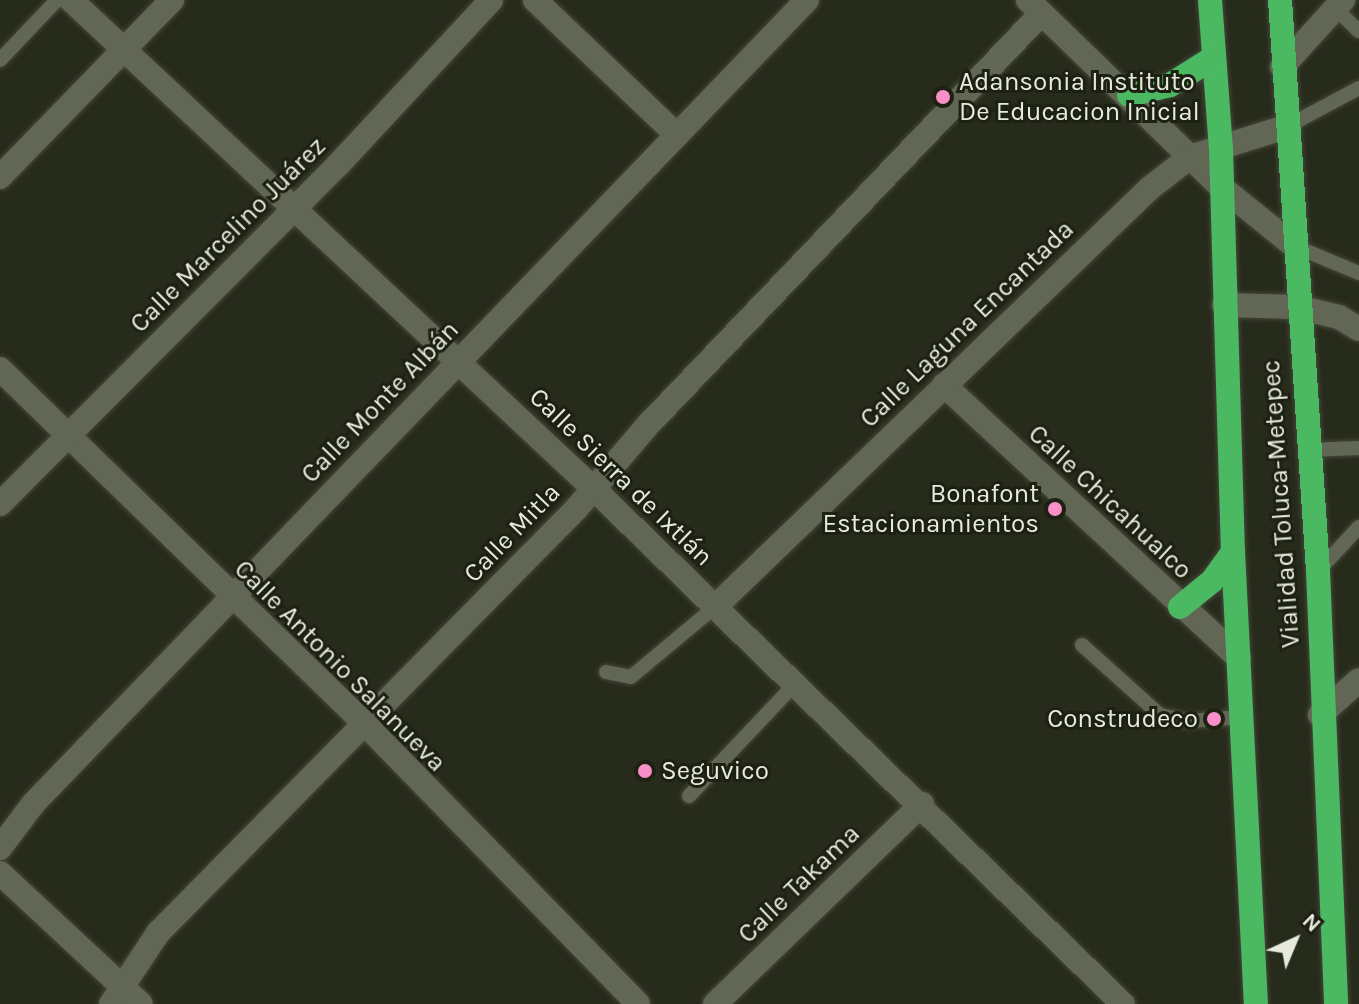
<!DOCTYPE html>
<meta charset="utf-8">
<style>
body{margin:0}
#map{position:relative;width:1359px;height:1004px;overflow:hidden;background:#272b1b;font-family:Karla,sans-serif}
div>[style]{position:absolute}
.roads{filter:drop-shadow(0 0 2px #43473a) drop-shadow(0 0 2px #43473a)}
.lane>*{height:14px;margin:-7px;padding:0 7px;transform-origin:7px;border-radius:7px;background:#626755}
.street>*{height:24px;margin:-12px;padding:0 12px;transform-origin:12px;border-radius:12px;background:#626755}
.highway>*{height:24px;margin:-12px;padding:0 12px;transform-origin:12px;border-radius:12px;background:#4bb962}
.dots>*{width:22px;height:22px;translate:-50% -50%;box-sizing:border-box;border:4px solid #1d2112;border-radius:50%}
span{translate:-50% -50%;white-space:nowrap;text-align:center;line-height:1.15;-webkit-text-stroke:6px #1d2112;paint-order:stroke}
.poi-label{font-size:26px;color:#e6eadf}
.left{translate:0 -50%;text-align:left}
.right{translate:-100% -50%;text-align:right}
.street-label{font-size:26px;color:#e6eadf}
.north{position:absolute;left:1255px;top:900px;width:80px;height:80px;-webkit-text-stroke:6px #1d2112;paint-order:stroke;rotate:44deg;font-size:22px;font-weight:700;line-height:32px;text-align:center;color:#e6eadf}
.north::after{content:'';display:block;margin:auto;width:28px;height:36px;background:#e6eadf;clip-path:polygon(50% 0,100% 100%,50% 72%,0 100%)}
</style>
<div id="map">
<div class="roads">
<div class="lane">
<div style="left:1335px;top:8px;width:33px;rotate:44deg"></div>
<div style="left:0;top:60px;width:83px;rotate:-46.5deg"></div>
<div style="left:1286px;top:127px;width:83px;rotate:-28.1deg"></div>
<div style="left:1294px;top:246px;width:70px;rotate:22.6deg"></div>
<div style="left:1307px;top:450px;width:52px;rotate:-2.2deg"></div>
<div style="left:1318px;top:571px;width:60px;rotate:-47deg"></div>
<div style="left:1082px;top:645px;width:105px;rotate:41.9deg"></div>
<div style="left:1160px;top:715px;width:30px;rotate:12deg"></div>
<div style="left:1189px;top:721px;width:53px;rotate:-4.3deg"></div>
<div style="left:606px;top:672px;width:25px;rotate:11deg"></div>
<div style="left:631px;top:677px;width:111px;rotate:-39.9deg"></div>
<div style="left:689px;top:796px;width:154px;rotate:-46.6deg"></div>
</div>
<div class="street">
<div style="left:71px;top:0;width:716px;rotate:43.08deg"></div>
<div style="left:594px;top:489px;width:738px;rotate:44.23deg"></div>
<div style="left:535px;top:0;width:196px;rotate:43.6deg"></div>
<div style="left:1028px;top:0;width:267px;rotate:44.1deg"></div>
<div style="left:1220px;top:186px;width:95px;rotate:39deg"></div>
<div style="left:1282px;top:67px;width:91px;rotate:-47.7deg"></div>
<div style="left:0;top:177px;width:247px;rotate:-45.8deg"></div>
<div style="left:1224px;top:305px;width:73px;rotate:1.6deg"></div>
<div style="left:1297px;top:307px;width:43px;rotate:13.4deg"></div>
<div style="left:1339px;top:317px;width:23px;rotate:31deg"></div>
<div style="left:0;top:369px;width:508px;rotate:44.2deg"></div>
<div style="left:364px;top:723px;width:392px;rotate:45.7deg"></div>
<div style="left:944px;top:385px;width:402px;rotate:42.8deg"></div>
<div style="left:0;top:504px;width:477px;rotate:-45.1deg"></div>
<div style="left:337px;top:166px;width:226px;rotate:-47.1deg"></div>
<div style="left:716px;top:606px;width:603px;rotate:-43.92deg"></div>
<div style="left:1150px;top:188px;width:51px;rotate:-37.8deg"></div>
<div style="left:1190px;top:157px;width:101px;rotate:-17.4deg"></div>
<div style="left:1320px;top:715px;width:52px;rotate:-41.9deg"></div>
<div style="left:0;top:848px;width:55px;rotate:-53.1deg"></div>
<div style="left:33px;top:804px;width:1116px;rotate:-46.09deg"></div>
<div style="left:0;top:873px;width:192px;rotate:42.9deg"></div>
<div style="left:111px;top:1004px;width:85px;rotate:-56.5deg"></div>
<div style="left:158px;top:933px;width:597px;rotate:-45.41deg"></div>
<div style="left:577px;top:508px;width:108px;rotate:-49.5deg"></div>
<div style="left:647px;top:426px;width:571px;rotate:-46.28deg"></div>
<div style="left:715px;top:1004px;width:288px;rotate:-44deg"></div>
</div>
<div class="highway">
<div style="left:1210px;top:0;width:149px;rotate:85.8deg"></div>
<div style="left:1221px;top:149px;width:403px;rotate:88.3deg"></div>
<div style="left:1233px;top:552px;width:453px;rotate:87.1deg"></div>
<div style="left:1280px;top:0;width:572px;rotate:86.19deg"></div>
<div style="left:1318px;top:571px;width:433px;rotate:87.6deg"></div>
<div style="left:1129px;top:95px;width:42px;rotate:-13.7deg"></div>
<div style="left:1170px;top:85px;width:51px;rotate:-32.1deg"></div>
<div style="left:1180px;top:607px;width:41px;rotate:-39.1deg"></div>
<div style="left:1212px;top:581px;width:36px;rotate:-54deg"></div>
</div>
</div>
<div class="dots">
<div style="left:943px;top:97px;background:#f98fc8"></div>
<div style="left:1055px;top:509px;background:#f98fc8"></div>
<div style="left:1214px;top:719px;background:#f98fc8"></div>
<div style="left:645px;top:771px;background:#f98fc8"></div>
</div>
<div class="poi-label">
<span class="left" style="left:959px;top:97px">Adansonia Instituto<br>De Educacion Inicial</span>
<span class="right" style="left:1039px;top:509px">Bonafont<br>Estacionamientos</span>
<span class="right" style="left:1198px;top:719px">Construdeco</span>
<span class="left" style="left:661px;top:771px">Seguvico</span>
</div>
<div class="street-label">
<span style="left:228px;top:235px;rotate:-45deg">Calle Marcelino Juárez</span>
<span style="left:967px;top:324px;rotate:-44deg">Calle Laguna Encantada</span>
<span style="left:380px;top:402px;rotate:-46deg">Calle Monte Albán</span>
<span style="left:621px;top:477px;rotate:44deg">Calle Sierra de Ixtlán</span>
<span style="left:1110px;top:502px;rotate:43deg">Calle Chicahualco</span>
<span style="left:1281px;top:504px;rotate:-94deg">Vialidad Toluca-Metepec</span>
<span style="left:512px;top:533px;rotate:-46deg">Calle Mitla</span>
<span style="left:340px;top:666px;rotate:45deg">Calle Antonio Salanueva</span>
<span style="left:799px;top:884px;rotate:-44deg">Calle Takama</span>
</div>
<div class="north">N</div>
</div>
